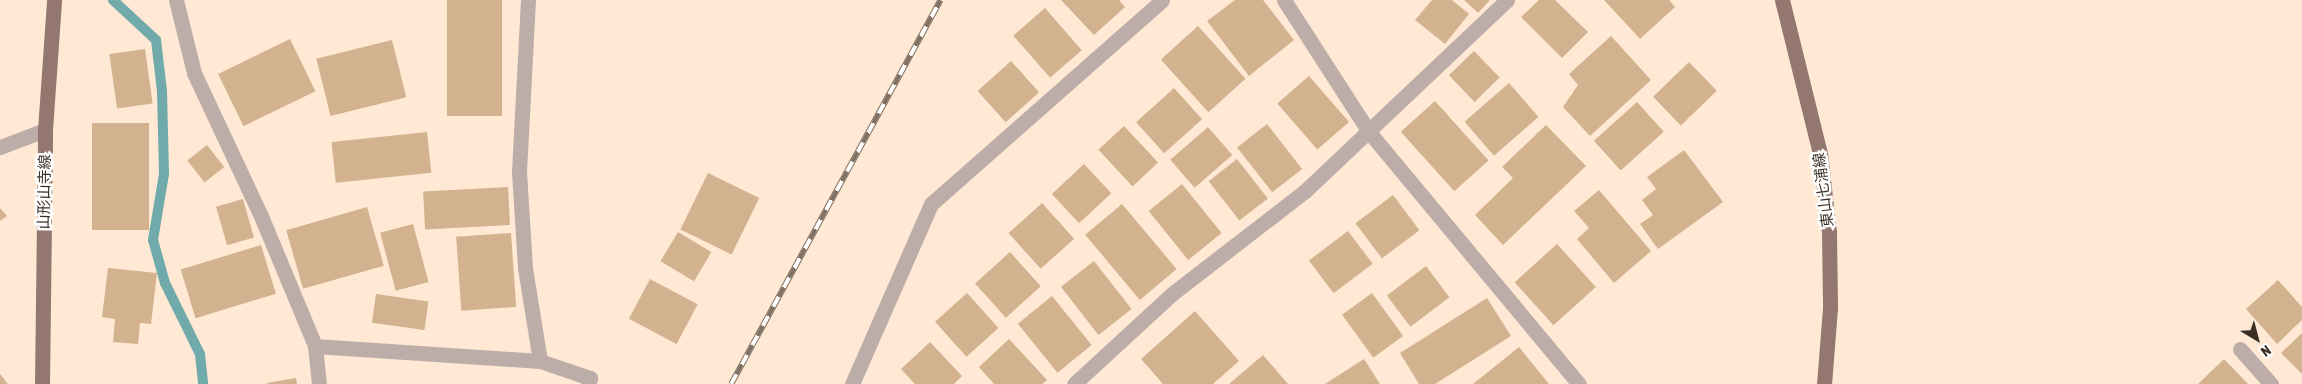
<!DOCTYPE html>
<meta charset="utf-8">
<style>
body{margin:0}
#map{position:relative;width:2302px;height:384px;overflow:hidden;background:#ffe9d4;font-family:"Asap Condensed","Noto Sans JP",sans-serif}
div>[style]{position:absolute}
.stream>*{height:10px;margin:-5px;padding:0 5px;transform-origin:5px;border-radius:5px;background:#71aaaa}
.building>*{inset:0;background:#d3b290;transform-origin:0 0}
.minor>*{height:15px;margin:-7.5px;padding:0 7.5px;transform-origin:7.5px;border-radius:7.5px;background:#bdada8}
.major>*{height:15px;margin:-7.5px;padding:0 7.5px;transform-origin:7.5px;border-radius:7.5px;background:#94776f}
.rail>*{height:5.5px;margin-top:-2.75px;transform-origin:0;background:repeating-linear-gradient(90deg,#fff 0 11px,#807163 0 22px);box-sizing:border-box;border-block:1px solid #807163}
span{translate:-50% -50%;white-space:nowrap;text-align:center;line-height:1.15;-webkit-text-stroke:5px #fff;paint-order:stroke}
.street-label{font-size:15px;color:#3a2f25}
.north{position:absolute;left:2232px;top:314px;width:50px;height:50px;-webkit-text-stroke:4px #fff;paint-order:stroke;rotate:143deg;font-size:14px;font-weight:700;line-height:20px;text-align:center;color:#3a2f25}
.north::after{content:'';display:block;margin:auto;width:18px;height:22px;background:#3a2f25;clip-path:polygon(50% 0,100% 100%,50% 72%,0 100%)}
</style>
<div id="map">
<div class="stream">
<div style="left:113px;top:0;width:59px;rotate:42.9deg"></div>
<div style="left:156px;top:40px;width:51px;rotate:83.3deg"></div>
<div style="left:162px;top:91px;width:83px;rotate:88.6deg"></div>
<div style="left:164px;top:174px;width:67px;rotate:99.5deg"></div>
<div style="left:153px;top:240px;width:45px;rotate:74.4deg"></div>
<div style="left:165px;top:283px;width:79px;rotate:63.8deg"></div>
<div style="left:200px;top:354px;width:30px;rotate:84deg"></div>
</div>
<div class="building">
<div style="left:447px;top:0;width:55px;height:116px"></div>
<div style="clip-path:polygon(1061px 0,1119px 0,1125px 7px,1094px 35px)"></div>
<div style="clip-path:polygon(1235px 0,1263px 0,1294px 40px,1249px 76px,1207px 21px)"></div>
<div style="clip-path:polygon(1432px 0,1452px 0,1469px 14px,1445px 44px,1415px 20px)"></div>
<div style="clip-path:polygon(1464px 0,1490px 0,1478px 13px)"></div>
<div style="clip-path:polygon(1539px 0,1555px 0,1588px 32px,1562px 58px,1521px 17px)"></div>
<div style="clip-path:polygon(1604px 0,1669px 0,1675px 7px,1640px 39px)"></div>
<div style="left:1045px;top:8px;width:56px;height:42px;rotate:49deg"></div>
<div style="left:1198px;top:26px;width:71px;height:50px;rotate:48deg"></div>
<div style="clip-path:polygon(1611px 36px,1651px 80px,1590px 136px,1563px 107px,1578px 85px,1569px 74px)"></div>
<div style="left:290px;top:39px;width:58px;height:80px;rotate:64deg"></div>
<div style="left:392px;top:40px;width:59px;height:78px;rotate:76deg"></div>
<div style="left:145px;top:49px;width:55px;height:36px;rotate:82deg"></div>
<div style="left:1474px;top:51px;width:37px;height:35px;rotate:46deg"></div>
<div style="left:1011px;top:61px;width:42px;height:45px;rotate:48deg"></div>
<div style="left:1689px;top:62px;width:40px;height:50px;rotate:46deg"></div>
<div style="left:1309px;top:76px;width:61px;height:42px;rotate:49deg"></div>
<div style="left:1509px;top:83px;width:45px;height:59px;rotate:49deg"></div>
<div style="left:1174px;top:88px;width:42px;height:51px;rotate:48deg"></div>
<div style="left:1435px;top:101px;width:80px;height:46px;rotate:48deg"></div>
<div style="left:1637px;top:102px;width:40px;height:58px;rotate:48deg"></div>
<div style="left:92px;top:123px;width:57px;height:107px"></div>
<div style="left:1267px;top:124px;width:57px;height:38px;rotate:52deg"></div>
<div style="clip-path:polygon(1546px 125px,1586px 166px,1503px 245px,1475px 215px,1513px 178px,1502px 167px)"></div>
<div style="left:1124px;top:126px;width:50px;height:35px;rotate:47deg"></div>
<div style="left:1208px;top:127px;width:37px;height:50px;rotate:49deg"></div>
<div style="left:427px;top:132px;width:41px;height:96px;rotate:84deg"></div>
<div style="left:207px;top:145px;width:28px;height:25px;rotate:52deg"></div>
<div style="clip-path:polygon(1684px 150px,1723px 202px,1658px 249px,1640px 224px,1653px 215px,1642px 200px,1656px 189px,1647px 177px)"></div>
<div style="left:1237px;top:159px;width:50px;height:36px;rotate:52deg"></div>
<div style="left:1084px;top:164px;width:40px;height:44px;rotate:47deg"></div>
<div style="left:708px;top:173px;width:57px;height:63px;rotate:26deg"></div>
<div style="left:1182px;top:184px;width:63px;height:43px;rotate:51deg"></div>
<div style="left:508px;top:187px;width:38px;height:85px;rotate:87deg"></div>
<div style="clip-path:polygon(1599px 190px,1651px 251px,1614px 283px,1577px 239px,1589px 228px,1574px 211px)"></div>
<div style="left:1393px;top:195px;width:44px;height:47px;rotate:53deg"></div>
<div style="left:243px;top:199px;width:40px;height:28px;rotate:74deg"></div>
<div style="left:1042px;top:203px;width:48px;height:45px;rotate:48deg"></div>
<div style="left:1122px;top:204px;width:85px;height:48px;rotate:50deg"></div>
<div style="left:367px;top:207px;width:61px;height:84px;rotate:74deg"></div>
<div style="clip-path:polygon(0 208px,7px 216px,0 221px)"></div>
<div style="left:413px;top:224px;width:60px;height:34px;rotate:75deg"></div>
<div style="left:1348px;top:231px;width:41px;height:49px;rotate:53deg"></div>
<div style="left:678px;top:232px;width:39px;height:34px;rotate:31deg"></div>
<div style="left:511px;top:233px;width:74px;height:55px;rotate:86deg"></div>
<div style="left:1557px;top:244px;width:58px;height:57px;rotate:48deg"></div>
<div style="left:261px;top:245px;width:51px;height:84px;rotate:73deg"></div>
<div style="left:1010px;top:252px;width:46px;height:47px;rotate:48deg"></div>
<div style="left:1094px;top:261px;width:61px;height:42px;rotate:52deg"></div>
<div style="left:1426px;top:266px;width:39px;height:49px;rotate:53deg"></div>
<div style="clip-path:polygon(108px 268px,157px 273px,151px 324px,140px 323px,138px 344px,113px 342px,115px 319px,102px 317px)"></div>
<div style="left:650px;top:279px;width:54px;height:45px;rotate:28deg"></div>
<div style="clip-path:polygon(2278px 280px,2302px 307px,2302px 320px,2277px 344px,2246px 309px)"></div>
<div style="left:967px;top:293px;width:47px;height:43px;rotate:48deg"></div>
<div style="left:1372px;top:293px;width:53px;height:37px;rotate:54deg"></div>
<div style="left:376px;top:294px;width:53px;height:29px;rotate:8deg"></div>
<div style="left:1052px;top:296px;width:63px;height:44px;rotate:51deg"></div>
<div style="clip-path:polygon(1487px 298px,1511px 336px,1435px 384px,1419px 384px,1400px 353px)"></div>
<div style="clip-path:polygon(1195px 311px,1239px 361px,1213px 384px,1163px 384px,1141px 359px)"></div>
<div style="clip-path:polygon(2302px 333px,2302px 374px,2281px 353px)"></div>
<div style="clip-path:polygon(1009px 339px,1047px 380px,1042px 384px,994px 384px,979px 367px)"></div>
<div style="clip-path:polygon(930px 342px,962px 376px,954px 384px,915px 384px,901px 369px)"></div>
<div style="clip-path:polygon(1519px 347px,1549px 384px,1473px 384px)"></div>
<div style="clip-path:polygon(1263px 355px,1288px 384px,1229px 384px)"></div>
<div style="clip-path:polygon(1364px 359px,1380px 384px,1325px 384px)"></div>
<div style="clip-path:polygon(2224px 359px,2248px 384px,2198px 384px)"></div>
<div style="clip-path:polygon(0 374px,8px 384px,0 384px)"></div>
<div style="clip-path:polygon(296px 378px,297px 384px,267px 384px,267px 383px)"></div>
</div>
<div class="minor">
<div style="left:176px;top:0;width:75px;rotate:76.1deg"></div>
<div style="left:194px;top:73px;width:158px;rotate:64.9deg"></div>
<div style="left:261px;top:216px;width:141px;rotate:67.4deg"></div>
<div style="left:315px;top:346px;width:38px;rotate:84deg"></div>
<div style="left:528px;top:0;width:172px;rotate:93deg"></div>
<div style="left:519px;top:172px;width:96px;rotate:86.4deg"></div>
<div style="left:525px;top:268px;width:94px;rotate:80.8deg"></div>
<div style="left:1284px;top:0;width:157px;rotate:57.2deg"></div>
<div style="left:1369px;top:132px;width:328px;rotate:50.2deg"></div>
<div style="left:0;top:147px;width:48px;rotate:-20.7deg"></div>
<div style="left:315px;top:346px;width:225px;rotate:3.8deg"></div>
<div style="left:540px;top:361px;width:53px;rotate:18.8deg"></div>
<div style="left:590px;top:378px;width:6px;rotate:108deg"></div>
<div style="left:2240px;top:349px;width:47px;rotate:48.5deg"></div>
<div style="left:852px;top:384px;width:197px;rotate:-66.3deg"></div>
<div style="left:931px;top:204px;width:308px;rotate:-41.4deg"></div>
<div style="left:1074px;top:384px;width:134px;rotate:-42.6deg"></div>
<div style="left:1173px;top:293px;width:167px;rotate:-37.7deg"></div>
<div style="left:1305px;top:191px;width:278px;rotate:-43.4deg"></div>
</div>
<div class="major">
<div style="left:1782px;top:0;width:158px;rotate:76.1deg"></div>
<div style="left:1820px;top:153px;width:80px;rotate:83.5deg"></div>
<div style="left:1829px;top:232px;width:76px;rotate:89.2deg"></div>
<div style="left:1830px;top:308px;width:76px;rotate:94.5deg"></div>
<div style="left:42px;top:384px;width:254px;rotate:-89.3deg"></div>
<div style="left:45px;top:130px;width:130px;rotate:-86deg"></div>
</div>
<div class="rail">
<div style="left:731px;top:384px;width:437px;rotate:-61.4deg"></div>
</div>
<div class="street-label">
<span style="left:1823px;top:190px;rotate:-97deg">東山七浦線</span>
<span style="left:44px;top:192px;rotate:-89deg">山形山寺線</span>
</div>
<div class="north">N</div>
</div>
